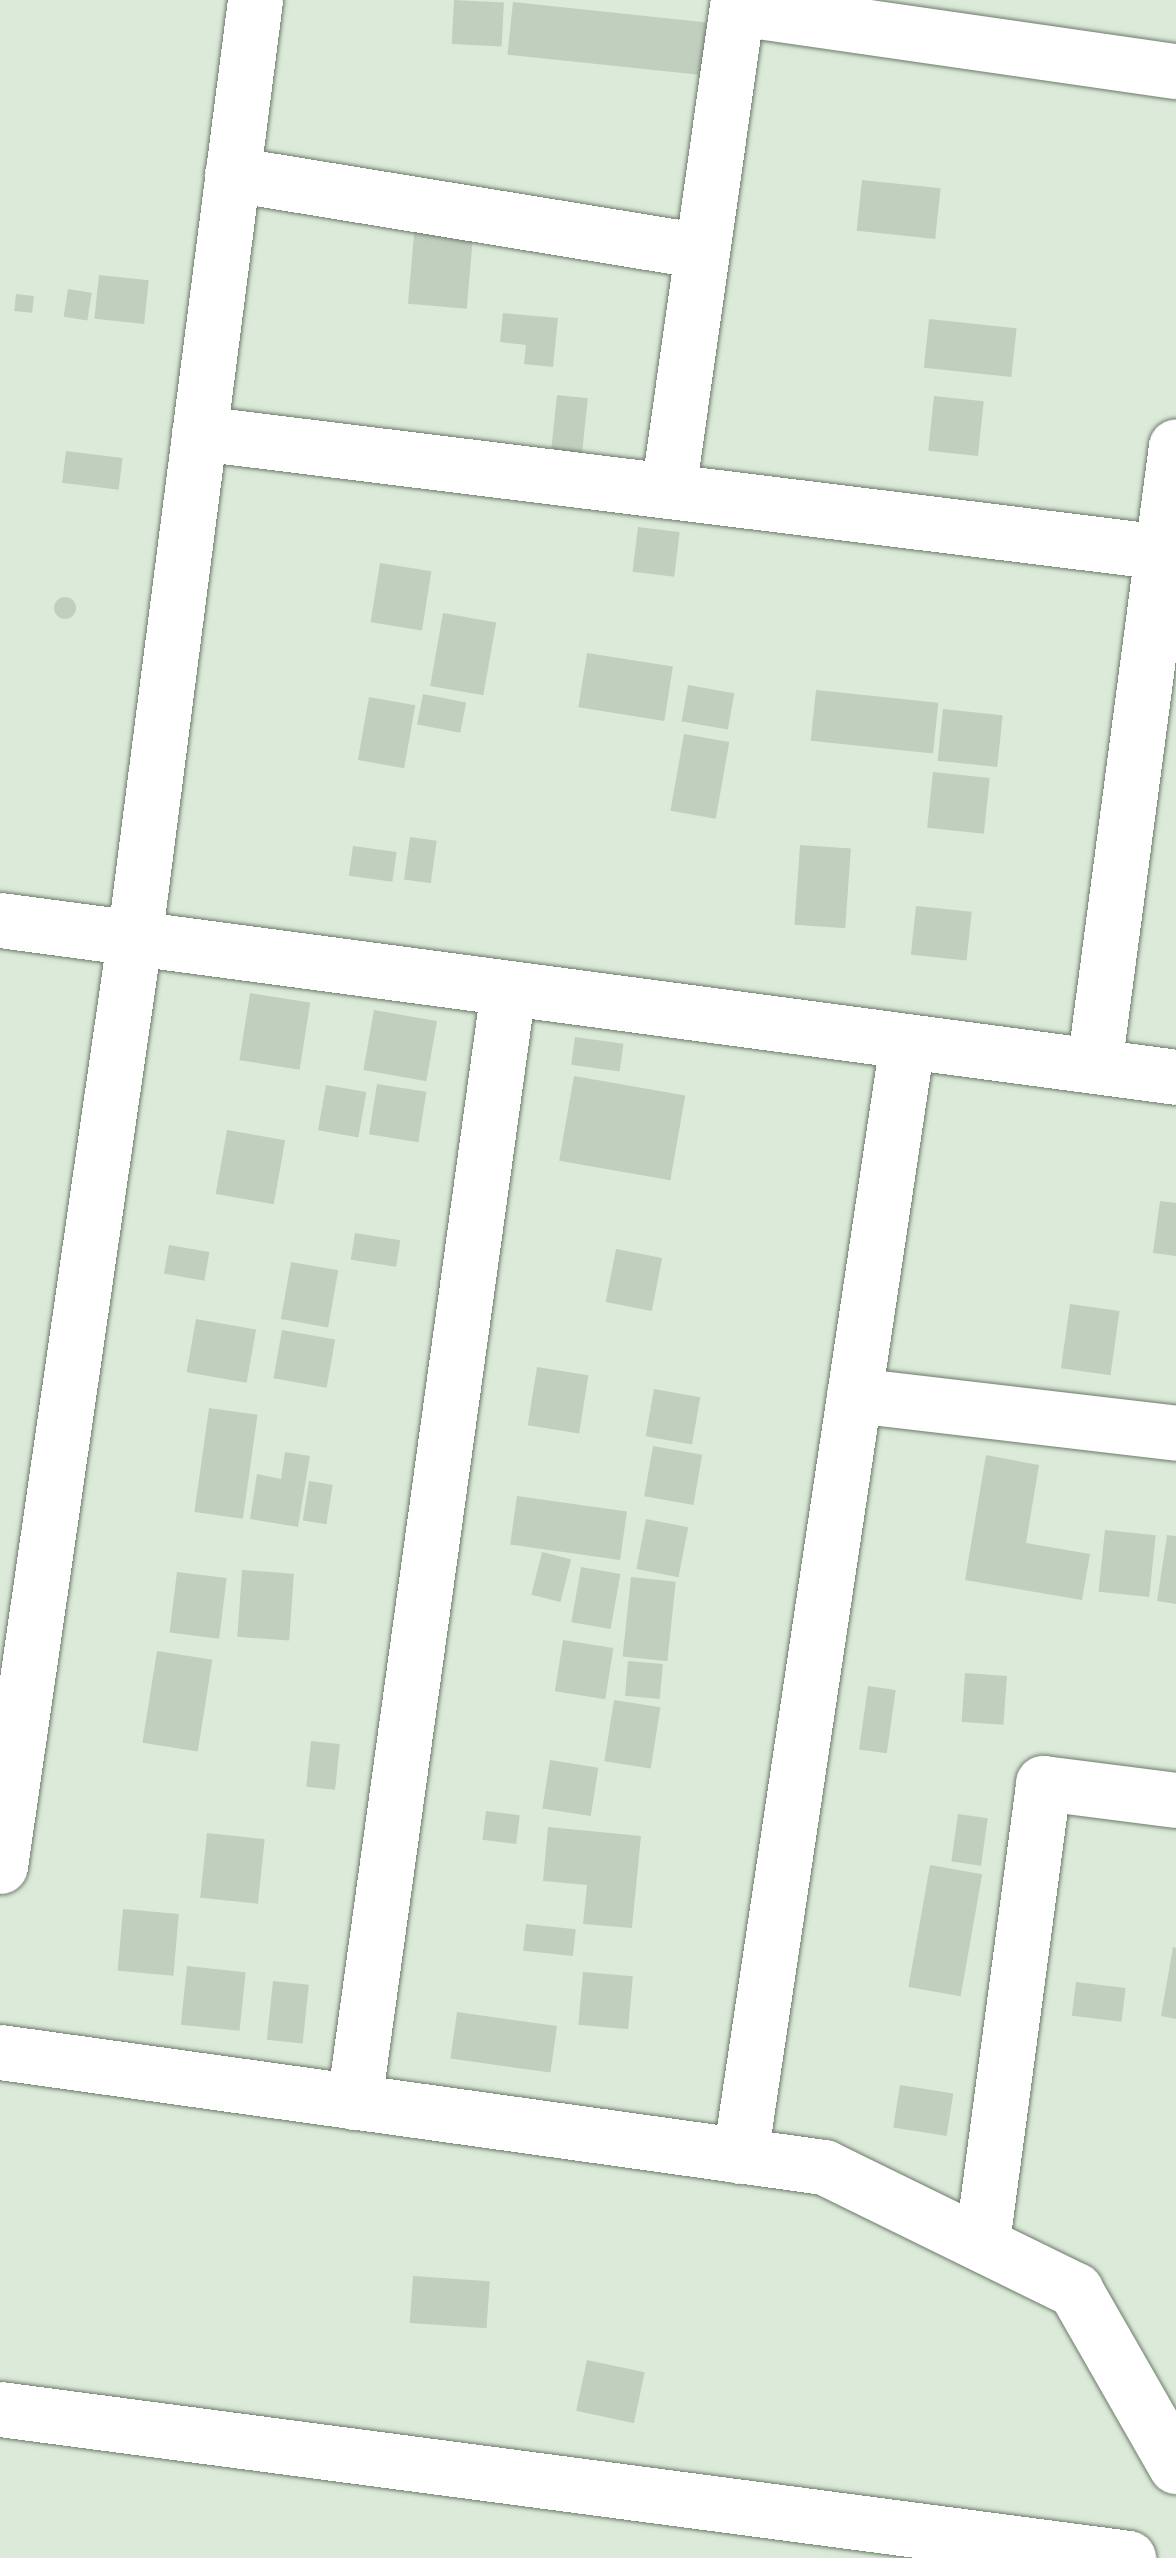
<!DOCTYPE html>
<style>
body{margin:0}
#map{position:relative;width:1176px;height:2558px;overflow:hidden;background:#dcebd9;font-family:"IBM Plex Sans",sans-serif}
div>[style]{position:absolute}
.building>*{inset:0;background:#c1d0be;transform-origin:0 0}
.round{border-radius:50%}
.roads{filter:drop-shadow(0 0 2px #6c7a6a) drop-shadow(0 0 2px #6c7a6a)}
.minor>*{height:55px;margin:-27.5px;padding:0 27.5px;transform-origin:27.5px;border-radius:27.5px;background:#fff}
span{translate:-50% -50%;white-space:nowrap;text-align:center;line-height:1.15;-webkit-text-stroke:9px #dcebd9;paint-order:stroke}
</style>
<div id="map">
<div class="building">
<div style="left:454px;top:0;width:50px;height:44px;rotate:3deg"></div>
<div style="left:513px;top:2px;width:195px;height:53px;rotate:6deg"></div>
<div style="left:862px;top:180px;width:79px;height:51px;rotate:6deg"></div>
<div style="left:415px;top:223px;width:59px;height:81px;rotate:5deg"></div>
<div style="left:99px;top:275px;width:50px;height:44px;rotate:6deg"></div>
<div style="left:68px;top:289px;width:24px;height:28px;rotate:9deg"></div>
<div style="left:16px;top:294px;width:18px;height:17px;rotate:6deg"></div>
<div style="clip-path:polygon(503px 313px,558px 318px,553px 367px,524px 364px,526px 345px,500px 342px)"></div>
<div style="left:929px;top:319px;width:88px;height:49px;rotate:6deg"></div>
<div style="left:557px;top:395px;width:31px;height:56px;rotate:6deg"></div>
<div style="left:934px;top:396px;width:50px;height:55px;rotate:6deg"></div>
<div style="left:66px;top:451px;width:57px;height:32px;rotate:7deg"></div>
<div style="left:638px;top:527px;width:42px;height:45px;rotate:7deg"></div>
<div style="left:380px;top:563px;width:52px;height:60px;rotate:9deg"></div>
<div class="round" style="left:54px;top:597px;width:22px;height:22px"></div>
<div style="left:443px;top:613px;width:54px;height:74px;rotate:10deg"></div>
<div style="left:587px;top:653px;width:87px;height:55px;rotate:9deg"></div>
<div style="left:688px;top:685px;width:47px;height:37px;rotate:10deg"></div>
<div style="left:816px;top:690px;width:123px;height:51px;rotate:6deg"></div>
<div style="left:423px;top:694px;width:44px;height:31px;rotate:11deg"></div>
<div style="left:369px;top:697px;width:47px;height:64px;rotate:10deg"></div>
<div style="left:943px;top:709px;width:60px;height:52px;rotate:6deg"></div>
<div style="left:684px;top:734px;width:46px;height:78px;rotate:10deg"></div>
<div style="left:933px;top:772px;width:57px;height:56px;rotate:6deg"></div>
<div style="left:410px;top:837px;width:27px;height:43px;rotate:8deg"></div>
<div style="left:800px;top:845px;width:51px;height:80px;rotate:4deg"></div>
<div style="left:353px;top:846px;width:44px;height:30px;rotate:8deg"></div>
<div style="left:916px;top:906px;width:56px;height:49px;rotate:6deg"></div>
<div style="left:250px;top:993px;width:61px;height:68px;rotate:9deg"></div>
<div style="left:374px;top:1010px;width:64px;height:61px;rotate:10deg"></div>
<div style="left:575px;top:1037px;width:49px;height:28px;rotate:8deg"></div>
<div style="left:574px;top:1076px;width:113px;height:86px;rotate:10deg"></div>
<div style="left:377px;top:1084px;width:50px;height:51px;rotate:9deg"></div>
<div style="left:326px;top:1085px;width:41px;height:46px;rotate:10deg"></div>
<div style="left:227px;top:1130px;width:59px;height:65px;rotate:10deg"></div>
<div style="clip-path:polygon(1160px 1201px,1176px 1203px,1176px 1256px,1153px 1253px)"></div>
<div style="left:355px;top:1233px;width:46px;height:27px;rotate:9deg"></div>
<div style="left:169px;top:1245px;width:41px;height:29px;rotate:10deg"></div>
<div style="left:616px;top:1249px;width:47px;height:54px;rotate:11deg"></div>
<div style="left:291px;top:1262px;width:48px;height:58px;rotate:10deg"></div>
<div style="left:1070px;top:1304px;width:50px;height:65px;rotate:8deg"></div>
<div style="left:196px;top:1319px;width:61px;height:54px;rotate:10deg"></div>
<div style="left:282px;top:1330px;width:54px;height:49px;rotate:10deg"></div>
<div style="left:537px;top:1367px;width:52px;height:59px;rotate:9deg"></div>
<div style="left:654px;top:1389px;width:47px;height:48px;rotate:10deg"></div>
<div style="left:209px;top:1408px;width:49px;height:105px;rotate:8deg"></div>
<div style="left:653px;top:1446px;width:50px;height:51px;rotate:10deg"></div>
<div style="clip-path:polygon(285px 1452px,310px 1456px,298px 1527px,250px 1519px,257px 1474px,281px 1479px)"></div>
<div style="clip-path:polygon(986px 1455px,1039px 1465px,1026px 1543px,1090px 1554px,1082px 1600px,965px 1580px)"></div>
<div style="left:309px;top:1481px;width:24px;height:40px;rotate:9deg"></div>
<div style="left:517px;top:1496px;width:111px;height:49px;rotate:8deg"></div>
<div style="left:646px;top:1519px;width:43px;height:51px;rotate:11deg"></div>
<div style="left:1105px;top:1530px;width:51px;height:62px;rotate:6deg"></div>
<div style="clip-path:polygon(1167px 1535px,1176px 1536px,1176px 1604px,1157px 1601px)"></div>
<div style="left:542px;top:1552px;width:30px;height:44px;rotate:14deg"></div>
<div style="left:581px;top:1567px;width:40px;height:56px;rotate:10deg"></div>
<div style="left:242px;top:1570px;width:52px;height:67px;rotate:4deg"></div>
<div style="left:177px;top:1572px;width:50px;height:61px;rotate:7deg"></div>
<div style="left:631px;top:1577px;width:45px;height:80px;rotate:6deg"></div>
<div style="left:563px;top:1640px;width:51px;height:52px;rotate:9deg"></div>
<div style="left:157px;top:1651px;width:56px;height:93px;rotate:9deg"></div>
<div style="left:628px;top:1661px;width:35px;height:35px;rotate:5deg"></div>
<div style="left:965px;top:1673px;width:42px;height:49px;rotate:4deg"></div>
<div style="left:868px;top:1686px;width:28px;height:64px;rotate:8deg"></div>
<div style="left:614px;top:1700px;width:47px;height:62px;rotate:9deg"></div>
<div style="left:311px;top:1741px;width:29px;height:46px;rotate:6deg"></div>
<div style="left:550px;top:1760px;width:49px;height:49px;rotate:9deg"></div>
<div style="left:486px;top:1811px;width:34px;height:29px;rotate:7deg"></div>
<div style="left:958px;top:1814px;width:30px;height:48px;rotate:8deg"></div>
<div style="clip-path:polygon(548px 1827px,641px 1836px,632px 1928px,583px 1924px,587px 1885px,543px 1881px)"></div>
<div style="left:207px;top:1833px;width:58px;height:65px;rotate:6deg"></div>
<div style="left:930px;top:1865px;width:53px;height:124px;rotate:10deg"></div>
<div style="left:123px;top:1909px;width:56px;height:62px;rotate:5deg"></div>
<div style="left:526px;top:1924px;width:50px;height:27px;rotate:6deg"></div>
<div style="clip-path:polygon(1173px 1947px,1176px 1948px,1176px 2019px,1161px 2016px)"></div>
<div style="left:187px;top:1966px;width:59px;height:59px;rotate:6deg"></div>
<div style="left:583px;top:1972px;width:50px;height:53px;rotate:5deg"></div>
<div style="left:273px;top:1981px;width:36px;height:59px;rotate:6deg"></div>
<div style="left:1076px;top:1982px;width:50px;height:34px;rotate:7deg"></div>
<div style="left:457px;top:2012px;width:101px;height:47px;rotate:8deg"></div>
<div style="left:900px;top:2085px;width:54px;height:43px;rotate:9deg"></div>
<div style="left:413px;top:2276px;width:77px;height:47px;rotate:4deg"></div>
<div style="left:587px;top:2360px;width:59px;height:52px;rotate:12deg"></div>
</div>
<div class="roads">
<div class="minor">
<div style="left:737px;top:8px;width:443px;rotate:8.2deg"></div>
<div style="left:232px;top:174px;width:476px;rotate:9.3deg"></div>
<div style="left:199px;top:433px;width:970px;rotate:7.04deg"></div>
<div style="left:668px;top:491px;width:496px;rotate:-81.9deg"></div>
<div style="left:0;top:920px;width:1186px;rotate:7.6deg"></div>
<div style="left:1094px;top:1066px;width:625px;rotate:-82.47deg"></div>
<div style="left:854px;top:1395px;width:324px;rotate:6.7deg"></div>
<div style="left:0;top:1866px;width:935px;rotate:-81.76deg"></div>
<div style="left:134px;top:941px;width:949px;rotate:-82.67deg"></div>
<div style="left:0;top:2052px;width:832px;rotate:7.95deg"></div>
<div style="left:824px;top:2167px;width:280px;rotate:26.1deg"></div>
<div style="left:1075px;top:2290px;width:203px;rotate:60.2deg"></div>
<div style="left:354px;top:2102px;width:1123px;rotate:-82.12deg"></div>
<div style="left:740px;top:2156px;width:1126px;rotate:-81.47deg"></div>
<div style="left:982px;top:2242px;width:463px;rotate:-82.4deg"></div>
<div style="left:1043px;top:1783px;width:134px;rotate:7.3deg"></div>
<div style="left:0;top:2409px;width:1138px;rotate:7.52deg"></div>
</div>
</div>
</div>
